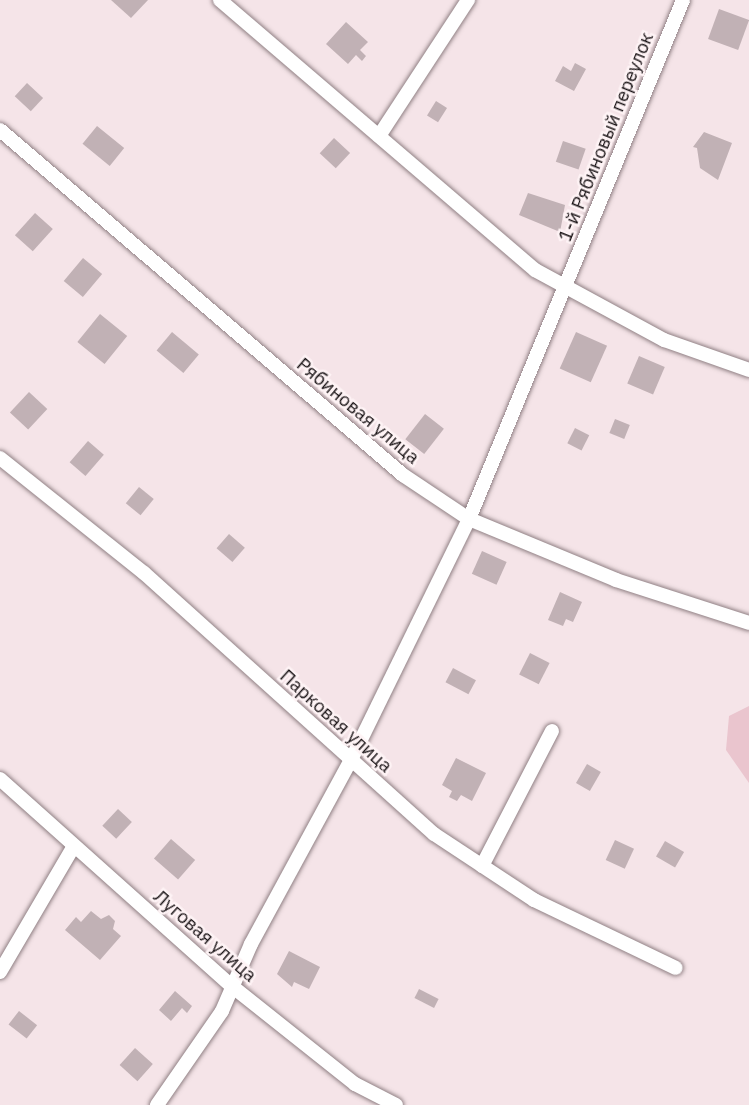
<!DOCTYPE html>
<meta charset="utf-8">
<style>
body{margin:0}
#map{position:relative;width:749px;height:1105px;overflow:hidden;background:#f5e4e8;font-family:"IBM Plex Sans",sans-serif}
div>[style]{position:absolute}
.green>*{inset:0;background:#eac5ce}
.building>*{inset:0;background:#c1b1b5;transform-origin:0 0}
.roads{filter:drop-shadow(0 0 2px #908084) drop-shadow(0 0 2px #908084)}
.street>*{height:14px;margin:-7px;padding:0 7px;transform-origin:7px;border-radius:7px;background:#fff}
span{translate:-50% -50%;white-space:nowrap;text-align:center;line-height:1.15;-webkit-text-stroke:5px #fef3f5;paint-order:stroke}
.street-label{font-size:19px;color:#191315}
</style>
<div id="map">
<div class="green">
<div style="clip-path:polygon(749px 706px,749px 783px,726px 750px,729px 716px)"></div>
</div>
<div class="building">
<div style="clip-path:polygon(111px 0,148px 0,131px 18px)"></div>
<div style="left:719px;top:9px;width:32px;height:32px;rotate:20deg"></div>
<div style="clip-path:polygon(346px 22px,368px 42px,360px 50px,366px 56px,362px 61px,356px 55px,348px 64px,326px 44px)"></div>
<div style="clip-path:polygon(575px 63px,586px 69px,574px 91px,555px 81px,563px 66px,571px 71px)"></div>
<div style="left:27px;top:83px;width:22px;height:18px;rotate:43deg"></div>
<div style="left:436px;top:101px;width:13px;height:17px;rotate:32deg"></div>
<div style="left:97px;top:126px;width:35px;height:23px;rotate:39deg"></div>
<div style="clip-path:polygon(704px 132px,732px 143px,718px 180px,700px 168px,697px 148px,693px 147px)"></div>
<div style="left:334px;top:138px;width:22px;height:21px;rotate:43deg"></div>
<div style="left:563px;top:141px;width:24px;height:22px;rotate:19deg"></div>
<div style="clip-path:polygon(528px 193px,565px 205px,560px 232px,519px 215px)"></div>
<div style="left:35px;top:213px;width:24px;height:30px;rotate:42deg"></div>
<div style="left:83px;top:258px;width:25px;height:30px;rotate:40deg"></div>
<div style="left:100px;top:314px;width:35px;height:36px;rotate:39deg"></div>
<div style="left:172px;top:332px;width:35px;height:24px;rotate:40deg"></div>
<div style="left:576px;top:332px;width:34px;height:40px;rotate:24deg"></div>
<div style="left:639px;top:356px;width:28px;height:30px;rotate:23deg"></div>
<div style="left:29px;top:392px;width:25px;height:28px;rotate:43deg"></div>
<div style="left:425px;top:414px;width:24px;height:32px;rotate:38deg"></div>
<div style="left:615px;top:419px;width:16px;height:15px;rotate:22deg"></div>
<div style="left:575px;top:428px;width:16px;height:17px;rotate:27deg"></div>
<div style="left:88px;top:441px;width:21px;height:28px;rotate:41deg"></div>
<div style="left:139px;top:487px;width:19px;height:21px;rotate:39deg"></div>
<div style="left:229px;top:534px;width:21px;height:19px;rotate:41deg"></div>
<div style="left:482px;top:551px;width:27px;height:25px;rotate:24deg"></div>
<div style="clip-path:polygon(560px 592px,582px 602px,573px 622px,566px 619px,563px 626px,548px 620px)"></div>
<div style="left:530px;top:653px;width:22px;height:24px;rotate:27deg"></div>
<div style="left:453px;top:668px;width:26px;height:16px;rotate:28deg"></div>
<div style="clip-path:polygon(456px 758px,486px 773px,472px 801px,461px 795px,457px 801px,449px 797px,452px 791px,442px 785px)"></div>
<div style="left:587px;top:764px;width:16px;height:22px;rotate:30deg"></div>
<div style="left:118px;top:809px;width:19px;height:23px;rotate:43deg"></div>
<div style="left:171px;top:839px;width:32px;height:26px;rotate:41deg"></div>
<div style="left:615px;top:840px;width:21px;height:22px;rotate:25deg"></div>
<div style="left:665px;top:841px;width:22px;height:18px;rotate:30deg"></div>
<div style="clip-path:polygon(91px 911px,101px 919px,109px 915px,115px 921px,113px 929px,121px 936px,100px 960px,65px 930px,76px 917px,81px 922px)"></div>
<div style="clip-path:polygon(289px 951px,320px 967px,309px 989px,294px 982px,292px 987px,277px 974px)"></div>
<div style="left:419px;top:989px;width:22px;height:10px;rotate:27deg"></div>
<div style="clip-path:polygon(175px 991px,192px 1006px,187px 1013px,182px 1008px,171px 1021px,159px 1010px)"></div>
<div style="left:19px;top:1011px;width:23px;height:17px;rotate:38deg"></div>
<div style="left:135px;top:1048px;width:24px;height:23px;rotate:42deg"></div>
</div>
<div class="roads">
<div class="street">
<div style="left:220px;top:0;width:415px;rotate:40.6deg"></div>
<div style="left:535px;top:270px;width:147px;rotate:28.5deg"></div>
<div style="left:664px;top:340px;width:90px;rotate:19.4deg"></div>
<div style="left:0;top:130px;width:531px;rotate:40.57deg"></div>
<div style="left:403px;top:475px;width:79px;rotate:33.7deg"></div>
<div style="left:469px;top:519px;width:159px;rotate:22.5deg"></div>
<div style="left:616px;top:580px;width:140px;rotate:17.9deg"></div>
<div style="left:379px;top:136px;width:163px;rotate:-56.8deg"></div>
<div style="left:0;top:458px;width:184px;rotate:38.6deg"></div>
<div style="left:144px;top:573px;width:390px;rotate:42deg"></div>
<div style="left:434px;top:834px;width:120px;rotate:33.4deg"></div>
<div style="left:534px;top:900px;width:157px;rotate:25.6deg"></div>
<div style="left:0;top:779px;width:312px;rotate:41.8deg"></div>
<div style="left:233px;top:987px;width:156px;rotate:38.5deg"></div>
<div style="left:355px;top:1084px;width:46px;rotate:27.1deg"></div>
<div style="left:482px;top:866px;width:152px;rotate:-62.6deg"></div>
<div style="left:0;top:972px;width:146px;rotate:-59.6deg"></div>
<div style="left:157px;top:1105px;width:114px;rotate:-55.3deg"></div>
<div style="left:222px;top:1011px;width:73px;rotate:-66.6deg"></div>
<div style="left:251px;top:944px;width:209px;rotate:-61.5deg"></div>
<div style="left:351px;top:760px;width:268px;rotate:-63.9deg"></div>
<div style="left:469px;top:519px;width:561px;rotate:-67.59deg"></div>
</div>
</div>
<div class="street-label">
<span style="left:606px;top:137px;rotate:-68deg">1-й Рябиновый переулок</span>
<span style="left:358px;top:411px;rotate:40deg">Рябиновая улица</span>
<span style="left:336px;top:721px;rotate:42deg">Парковая улица</span>
<span style="left:205px;top:936px;rotate:41deg">Луговая улица</span>
</div>
</div>
